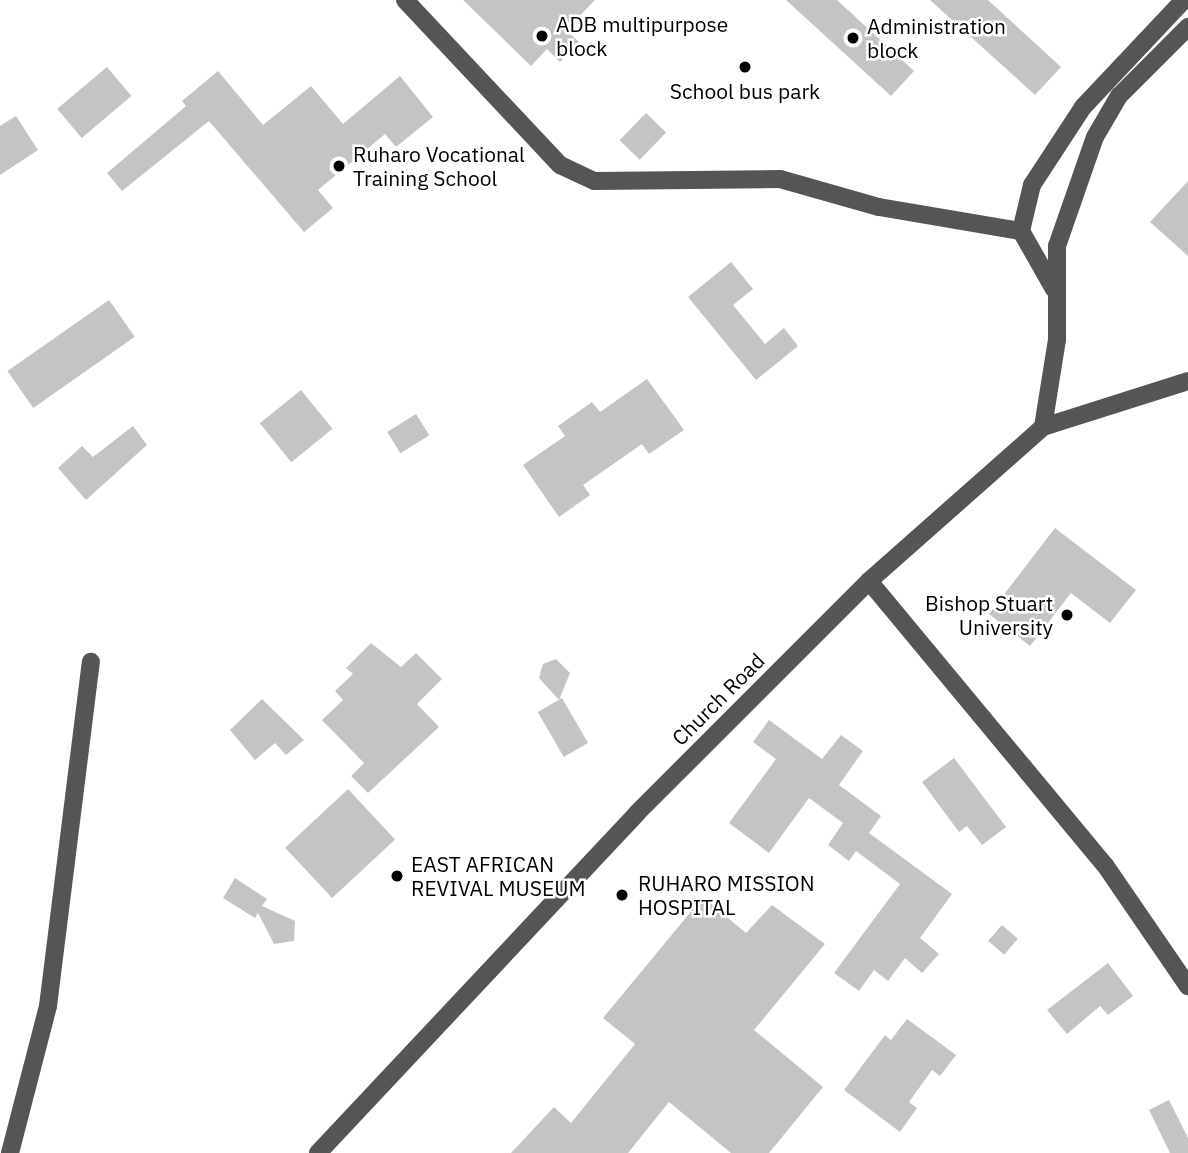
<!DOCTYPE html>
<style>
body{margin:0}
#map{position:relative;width:1188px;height:1153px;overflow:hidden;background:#fff;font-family:"IBM Plex Sans",sans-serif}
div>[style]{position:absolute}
.building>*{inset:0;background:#c4c4c4;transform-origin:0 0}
.minor>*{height:18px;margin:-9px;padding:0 9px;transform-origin:9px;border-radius:9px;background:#555}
.dots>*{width:19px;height:19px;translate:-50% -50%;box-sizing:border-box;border:4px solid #fff;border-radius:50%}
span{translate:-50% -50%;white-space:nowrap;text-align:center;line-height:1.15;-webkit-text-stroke:5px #fff;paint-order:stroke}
.poi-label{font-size:21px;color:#000}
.left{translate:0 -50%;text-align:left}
.right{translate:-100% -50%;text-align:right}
.street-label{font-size:21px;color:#000}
</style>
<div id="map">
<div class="building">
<div style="clip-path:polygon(463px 0,595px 0,566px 30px,579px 42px,560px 62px,547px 49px,531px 66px)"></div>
<div style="clip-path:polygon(786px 0,837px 0,914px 71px,891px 96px)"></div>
<div style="clip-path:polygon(930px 0,988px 0,1061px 67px,1035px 95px)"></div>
<div style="left:107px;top:67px;width:38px;height:65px;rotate:50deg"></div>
<div style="clip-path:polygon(218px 71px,263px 125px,311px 86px,343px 124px,400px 76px,433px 117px,396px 147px,385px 134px,318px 190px,333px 208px,304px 232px,209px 121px,122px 191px,107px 173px,186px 106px,182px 101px)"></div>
<div style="left:646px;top:113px;width:28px;height:38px;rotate:44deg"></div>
<div style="clip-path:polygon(16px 116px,38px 150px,0 175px,0 126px)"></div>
<div style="clip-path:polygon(1188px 181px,1188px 256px,1150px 222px)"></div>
<div style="clip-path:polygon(731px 262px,753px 289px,733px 305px,765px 344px,784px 328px,798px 346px,756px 380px,688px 297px)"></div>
<div style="left:109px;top:300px;width:45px;height:124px;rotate:55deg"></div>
<div style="clip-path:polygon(647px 379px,684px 430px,649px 454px,642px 444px,583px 485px,590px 495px,559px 517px,523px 465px,565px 436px,558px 426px,592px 402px,600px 412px)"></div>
<div style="left:301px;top:390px;width:50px;height:53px;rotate:51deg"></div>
<div style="left:416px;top:414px;width:25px;height:34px;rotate:58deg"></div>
<div style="clip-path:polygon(133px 426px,147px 445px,86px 500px,58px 468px,82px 446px,93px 457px)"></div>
<div style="clip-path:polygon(1055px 528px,1136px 590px,1110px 623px,1071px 593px,1030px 646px,989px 614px)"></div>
<div style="clip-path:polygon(371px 643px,401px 667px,416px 653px,442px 679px,417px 704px,439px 727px,368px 793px,351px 776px,364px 763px,322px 720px,343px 700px,335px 691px,353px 674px,346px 668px)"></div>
<div style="clip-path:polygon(556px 659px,570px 673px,559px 700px,539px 678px,543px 664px)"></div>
<div style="left:562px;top:698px;width:52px;height:28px;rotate:60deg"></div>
<div style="clip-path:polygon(262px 699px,304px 740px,286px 755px,275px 743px,255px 760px,230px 730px)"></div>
<div style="clip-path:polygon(769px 720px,822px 759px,841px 735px,863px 751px,839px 785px,881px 816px,869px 833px,952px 894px,920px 938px,939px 954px,922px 973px,905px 958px,888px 981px,874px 970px,859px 991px,834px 973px,900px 884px,856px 851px,849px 861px,828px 845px,843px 823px,809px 798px,769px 853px,729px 823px,776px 759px,753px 742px)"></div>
<div style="clip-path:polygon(954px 758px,1006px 827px,982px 845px,967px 826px,959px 832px,922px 782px)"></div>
<div style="left:348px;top:789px;width:69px;height:86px;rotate:47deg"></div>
<div style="clip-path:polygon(235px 878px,267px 899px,262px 906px,295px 921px,294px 941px,274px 944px,258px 913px,255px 918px,223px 898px)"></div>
<div style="clip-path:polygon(703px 897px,746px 933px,772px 905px,825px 944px,754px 1030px,823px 1087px,769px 1153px,731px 1153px,669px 1102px,628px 1153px,511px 1153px,554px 1107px,571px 1123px,635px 1044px,603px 1018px)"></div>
<div style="left:1002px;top:925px;width:21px;height:21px;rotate:41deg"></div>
<div style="clip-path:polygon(1108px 963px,1133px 996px,1108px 1015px,1100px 1006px,1067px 1034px,1047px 1010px)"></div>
<div style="clip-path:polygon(907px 1019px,956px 1055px,940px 1076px,932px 1070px,909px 1102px,917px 1108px,900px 1132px,844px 1090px,885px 1035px,891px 1040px)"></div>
<div style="clip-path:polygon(1169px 1100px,1188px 1138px,1188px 1153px,1170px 1153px,1149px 1110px)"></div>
</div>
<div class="minor">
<div style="left:405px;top:0;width:226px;rotate:46.8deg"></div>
<div style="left:560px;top:165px;width:38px;rotate:25deg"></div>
<div style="left:595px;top:181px;width:185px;rotate:-0.6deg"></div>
<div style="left:780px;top:179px;width:103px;rotate:15.8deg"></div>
<div style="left:879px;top:207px;width:144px;rotate:9.6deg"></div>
<div style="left:1021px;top:231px;width:67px;rotate:60.4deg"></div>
<div style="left:1021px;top:231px;width:47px;rotate:-76.6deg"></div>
<div style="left:1032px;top:185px;width:93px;rotate:-56.8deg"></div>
<div style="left:1083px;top:107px;width:147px;rotate:-46.7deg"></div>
<div style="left:1043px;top:427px;width:152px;rotate:-17.6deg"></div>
<div style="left:869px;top:581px;width:369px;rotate:50.3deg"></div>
<div style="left:1105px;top:865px;width:147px;rotate:55.6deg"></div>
<div style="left:10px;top:1153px;width:152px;rotate:-75.5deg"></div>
<div style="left:48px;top:1006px;width:347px;rotate:-82.9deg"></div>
<div style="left:318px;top:1153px;width:466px;rotate:-46.8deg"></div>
<div style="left:637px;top:813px;width:328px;rotate:-45deg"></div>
<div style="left:869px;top:581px;width:232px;rotate:-41.5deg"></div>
<div style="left:1043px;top:427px;width:88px;rotate:-80.9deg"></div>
<div style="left:1057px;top:340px;width:94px;rotate:-90deg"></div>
<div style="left:1057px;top:246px;width:115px;rotate:-70.8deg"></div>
<div style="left:1095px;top:137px;width:48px;rotate:-59.7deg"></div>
<div style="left:1119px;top:96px;width:98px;rotate:-45deg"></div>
</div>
<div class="dots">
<div style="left:542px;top:36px;background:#000"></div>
<div style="left:853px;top:38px;background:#000"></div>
<div style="left:745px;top:67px;background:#000"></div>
<div style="left:339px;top:166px;background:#000"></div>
<div style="left:1067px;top:615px;background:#000"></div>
<div style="left:397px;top:876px;background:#000"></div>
<div style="left:622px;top:895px;background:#000"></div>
</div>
<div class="poi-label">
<span class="left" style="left:556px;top:36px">ADB multipurpose<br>block</span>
<span class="left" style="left:867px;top:38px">Administration<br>block</span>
<span style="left:745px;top:91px">School bus park</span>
<span class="left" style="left:353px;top:166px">Ruharo Vocational<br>Training School</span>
<span class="right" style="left:1053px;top:615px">Bishop Stuart<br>University</span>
<span class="left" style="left:411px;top:876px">EAST AFRICAN<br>REVIVAL MUSEUM</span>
<span class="left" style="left:638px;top:895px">RUHARO MISSION<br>HOSPITAL</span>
</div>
<div class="street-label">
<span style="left:718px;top:699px;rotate:-45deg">Church Road</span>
</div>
</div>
